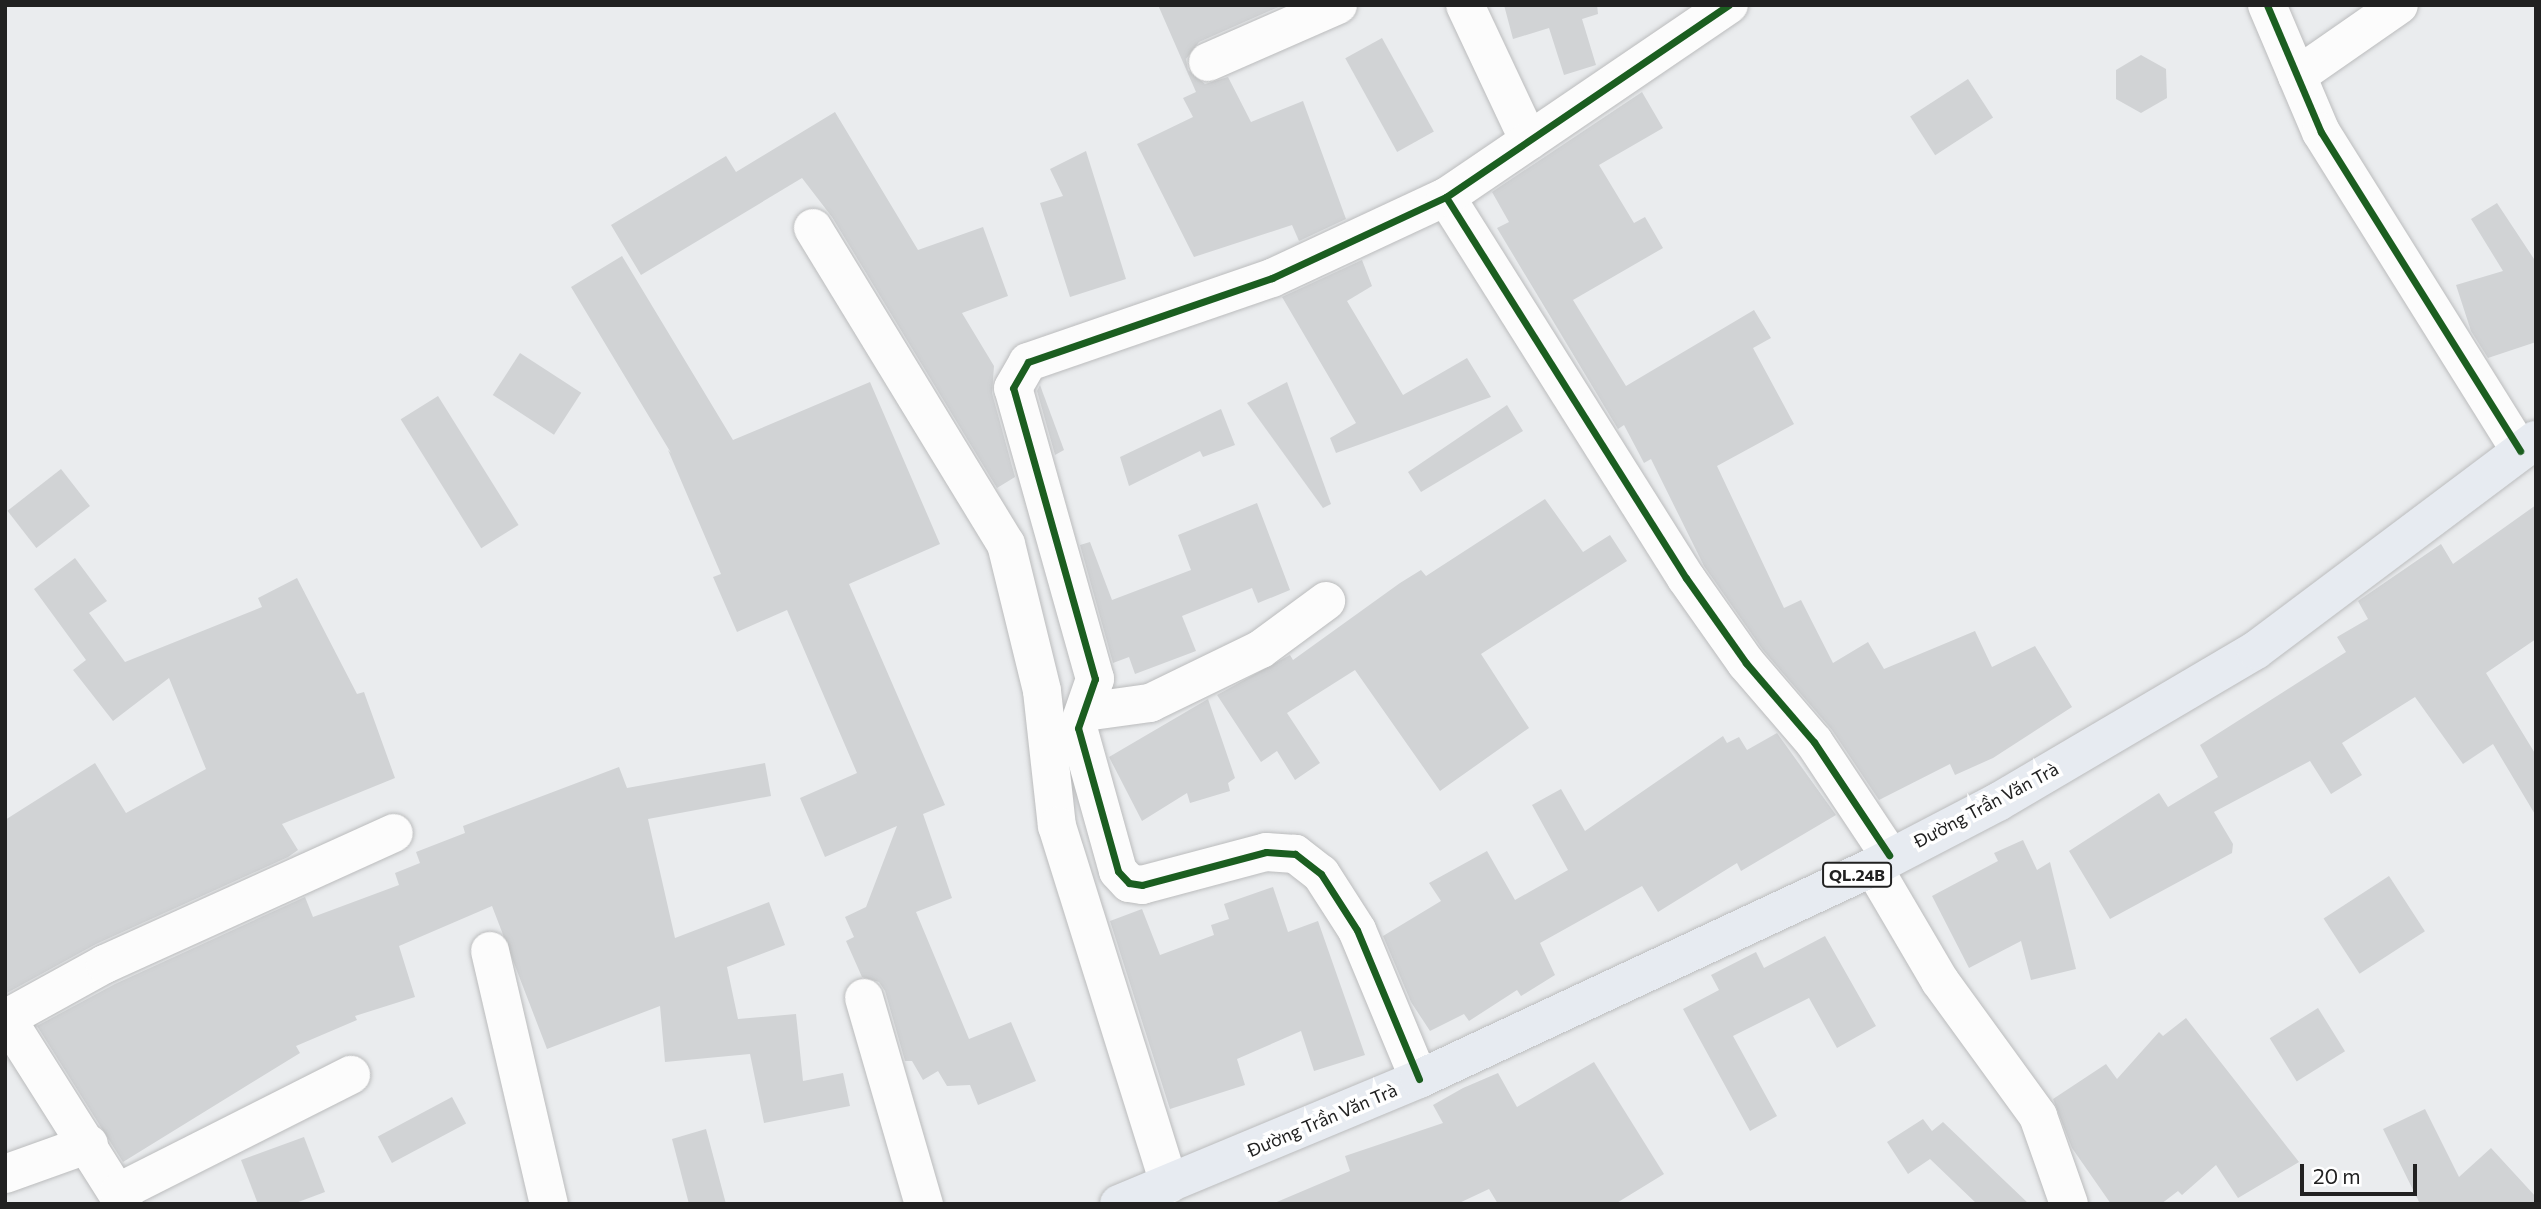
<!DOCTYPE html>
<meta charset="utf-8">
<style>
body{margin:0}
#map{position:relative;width:2541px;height:1209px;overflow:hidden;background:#eaecee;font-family:Commissioner,sans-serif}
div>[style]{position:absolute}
.building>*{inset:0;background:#d1d3d5;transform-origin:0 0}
.roads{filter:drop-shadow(0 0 2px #bbbcbd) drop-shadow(0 0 2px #bbbcbd)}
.minor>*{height:38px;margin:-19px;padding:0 19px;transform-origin:19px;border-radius:19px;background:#fcfcfc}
.major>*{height:38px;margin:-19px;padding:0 19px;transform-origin:19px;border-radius:19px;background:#e7ebf1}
.cycleway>*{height:7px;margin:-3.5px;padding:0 3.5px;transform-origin:3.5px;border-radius:3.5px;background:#1b5e20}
span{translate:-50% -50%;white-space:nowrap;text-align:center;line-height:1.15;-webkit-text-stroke:7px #fff;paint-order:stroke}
.shield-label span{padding:2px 5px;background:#fff;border:2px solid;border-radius:5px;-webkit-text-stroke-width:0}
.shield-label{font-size:16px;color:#212121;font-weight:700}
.street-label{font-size:18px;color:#212121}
.frame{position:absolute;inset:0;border:7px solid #212121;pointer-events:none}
.scale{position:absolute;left:2300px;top:1164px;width:117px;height:32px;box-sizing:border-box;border:4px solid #212121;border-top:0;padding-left:9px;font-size:21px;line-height:24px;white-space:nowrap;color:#212121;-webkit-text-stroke:5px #fff;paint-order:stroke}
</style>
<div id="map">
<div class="building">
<div style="clip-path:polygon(1158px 5px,1283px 5px,1199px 42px,1186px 59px,1188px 70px,1205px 84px,1228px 77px,1251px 122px,1303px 101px,1346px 219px,1299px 241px,1292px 225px,1194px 257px,1137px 144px,1193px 117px,1183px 98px,1196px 92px)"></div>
<div style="clip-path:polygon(1504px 5px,1597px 5px,1598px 14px,1582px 19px,1596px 65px,1564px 75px,1549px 28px,1513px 39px)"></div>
<div style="left:1382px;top:38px;width:107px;height:42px;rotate:61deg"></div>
<div style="clip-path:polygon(2141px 55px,2166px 69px,2167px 98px,2141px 113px,2116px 99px,2116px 70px)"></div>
<div style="left:1968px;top:79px;width:46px;height:69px;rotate:57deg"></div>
<div style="clip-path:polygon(1642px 92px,1663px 128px,1599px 165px,1634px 223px,1645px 217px,1663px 248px,1573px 300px,1626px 386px,1754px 310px,1771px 338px,1753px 348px,1794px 424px,1717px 466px,1784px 608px,1801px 600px,1833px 663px,1868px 642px,1884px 669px,1975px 631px,1992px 667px,2035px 646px,2072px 707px,1993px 758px,1955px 775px,1950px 764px,1879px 800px,1832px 730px,1763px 650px,1704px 566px,1651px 459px,1644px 463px,1624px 425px,1618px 429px,1497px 228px,1509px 222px,1492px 192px)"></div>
<div style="clip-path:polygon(835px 112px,918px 250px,983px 227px,1008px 296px,962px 313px,994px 366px,992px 393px,1015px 477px,997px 488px,832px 217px,802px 178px,641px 275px,611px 225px,726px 156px,736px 172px)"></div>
<div style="clip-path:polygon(1086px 151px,1126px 279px,1070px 297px,1040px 203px,1063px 196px,1050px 169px)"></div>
<div style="clip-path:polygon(2497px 203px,2536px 262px,2536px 342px,2488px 358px,2471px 331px,2456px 285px,2503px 271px,2471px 219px)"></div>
<div style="clip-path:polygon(622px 256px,733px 440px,870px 382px,940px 544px,849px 584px,945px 805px,923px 814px,952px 898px,916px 912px,969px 1039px,1011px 1022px,1036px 1081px,978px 1105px,970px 1085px,947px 1086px,938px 1071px,923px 1080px,912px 1061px,905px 1061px,885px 991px,879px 982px,862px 977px,846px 941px,854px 937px,845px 917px,866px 907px,897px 826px,825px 857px,800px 798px,857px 773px,787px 610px,737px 632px,713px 577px,721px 574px,668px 450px,671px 453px,571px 287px)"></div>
<div style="clip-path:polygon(1362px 260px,1372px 286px,1347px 301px,1403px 395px,1467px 358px,1491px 397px,1336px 453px,1330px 438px,1356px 423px,1282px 297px)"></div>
<div style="left:520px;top:353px;width:73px;height:50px;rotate:33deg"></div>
<div style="clip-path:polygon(1287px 382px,1331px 504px,1323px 508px,1247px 403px)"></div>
<div style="clip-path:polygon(1040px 385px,1064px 450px,1055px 455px,1037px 391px)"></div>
<div style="left:438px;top:396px;width:152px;height:44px;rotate:58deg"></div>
<div style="clip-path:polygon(1507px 405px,1523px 431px,1421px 492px,1408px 472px)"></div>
<div style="clip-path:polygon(1221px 409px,1235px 445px,1203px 457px,1200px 451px,1129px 486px,1120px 457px)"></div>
<div style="left:61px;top:469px;width:47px;height:68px;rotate:52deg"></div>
<div style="clip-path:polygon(1545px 499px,1583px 552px,1610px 535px,1627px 561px,1481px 654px,1529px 728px,1440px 791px,1355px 670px,1287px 713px,1320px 763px,1295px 780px,1277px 751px,1261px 762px,1217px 695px,1290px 655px,1293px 660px,1400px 583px,1421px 570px,1426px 576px)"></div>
<div style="clip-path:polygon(1257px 503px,1290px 590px,1258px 603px,1252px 588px,1182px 616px,1196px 651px,1135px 674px,1129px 657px,1113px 663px,1080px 545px,1090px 542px,1112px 600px,1191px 570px,1178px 535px)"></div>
<div style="clip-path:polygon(2536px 505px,2536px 639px,2486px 673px,2536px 755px,2536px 816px,2493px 744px,2463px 764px,2415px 697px,2342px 743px,2362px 775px,2331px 794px,2310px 761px,2214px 812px,2233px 844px,2232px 853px,2110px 919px,2069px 851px,2159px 793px,2168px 807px,2218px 777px,2200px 745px,2346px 652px,2337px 637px,2368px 619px,2358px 601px,2441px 544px,2453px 564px)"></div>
<div style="clip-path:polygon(75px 558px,107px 601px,89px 613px,125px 662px,262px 607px,258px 598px,297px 578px,357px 694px,364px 692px,395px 778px,282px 824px,298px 850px,288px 857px,96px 944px,5px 994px,5px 820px,95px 763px,126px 813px,206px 769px,169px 678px,113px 721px,73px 670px,86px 660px,34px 589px)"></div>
<div style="clip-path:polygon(1208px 699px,1235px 778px,1228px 783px,1230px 791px,1190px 803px,1187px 793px,1142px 821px,1109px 757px)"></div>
<div style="clip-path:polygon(1777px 733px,1836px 815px,1741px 871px,1737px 863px,1658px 912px,1642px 886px,1540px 943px,1555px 975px,1521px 996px,1517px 990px,1469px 1021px,1464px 1014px,1430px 1031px,1411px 1002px,1383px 936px,1441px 901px,1429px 883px,1487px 851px,1515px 900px,1568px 870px,1532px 805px,1561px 789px,1585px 831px,1723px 736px,1727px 743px,1739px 737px,1747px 750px)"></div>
<div style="clip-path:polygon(765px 763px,771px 796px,648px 819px,675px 938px,769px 902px,785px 945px,727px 967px,738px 1019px,796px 1014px,803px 1081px,843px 1073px,850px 1106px,764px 1123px,750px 1054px,665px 1062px,660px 1006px,547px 1049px,492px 906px,399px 946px,415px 997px,355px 1016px,357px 1020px,296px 1046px,300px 1053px,123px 1162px,37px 1026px,115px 984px,305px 897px,313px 917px,399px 885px,395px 873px,420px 863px,416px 852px,465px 833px,463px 826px,619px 767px,627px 788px)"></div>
<div style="clip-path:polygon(2023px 840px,2037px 870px,2050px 862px,2076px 969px,2031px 980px,2021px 941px,1969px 968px,1932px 896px,1998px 861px,1994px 853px)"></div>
<div style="left:2389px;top:876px;width:66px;height:78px;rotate:57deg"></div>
<div style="clip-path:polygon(1273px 887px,1288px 932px,1318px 921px,1365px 1055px,1314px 1071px,1301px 1031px,1237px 1059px,1245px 1085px,1170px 1109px,1110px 921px,1142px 909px,1160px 955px,1214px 935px,1211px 925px,1229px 919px,1224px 904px)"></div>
<div style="clip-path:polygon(1825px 936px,1876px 1026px,1837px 1048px,1809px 998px,1733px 1036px,1777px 1116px,1750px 1131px,1683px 1009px,1719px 990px,1711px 975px,1756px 952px,1764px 968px)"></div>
<div style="left:2318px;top:1008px;width:51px;height:57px;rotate:58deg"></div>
<div style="clip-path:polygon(2186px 1018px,2299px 1162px,2238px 1198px,2216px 1165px,2182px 1195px,2178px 1191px,2161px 1204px,2111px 1204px,2072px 1148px,2053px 1099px,2106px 1064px,2117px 1079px,2159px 1032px,2163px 1036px)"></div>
<div style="clip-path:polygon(1594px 1062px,1664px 1174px,1615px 1204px,1498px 1204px,1489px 1189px,1457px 1204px,1272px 1204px,1350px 1171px,1345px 1156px,1443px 1123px,1433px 1105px,1463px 1088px,1498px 1073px,1517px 1107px)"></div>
<div style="left:452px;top:1097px;width:30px;height:84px;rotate:62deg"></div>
<div style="clip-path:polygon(2425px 1109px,2459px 1177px,2491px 1148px,2536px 1197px,2536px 1204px,2420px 1204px,2383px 1129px)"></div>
<div style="clip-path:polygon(1923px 1119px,1932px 1131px,1943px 1122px,2029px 1204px,1977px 1204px,1930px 1159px,1908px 1174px,1887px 1142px)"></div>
<div style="clip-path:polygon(706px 1129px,726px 1204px,689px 1204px,672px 1139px)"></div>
<div style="clip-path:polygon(304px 1137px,325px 1192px,293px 1204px,258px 1204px,241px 1160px)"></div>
</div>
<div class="roads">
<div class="minor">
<div style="left:1465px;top:5px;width:150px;rotate:64.8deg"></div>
<div style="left:2267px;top:5px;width:138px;rotate:67deg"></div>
<div style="left:2321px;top:132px;width:376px;rotate:58deg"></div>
<div style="left:1208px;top:62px;width:142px;rotate:-23.7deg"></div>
<div style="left:2297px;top:76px;width:124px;rotate:-34.8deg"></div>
<div style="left:1446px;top:197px;width:450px;rotate:57.8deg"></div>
<div style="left:1686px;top:578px;width:104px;rotate:54.8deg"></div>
<div style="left:1746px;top:663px;width:104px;rotate:49.3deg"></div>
<div style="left:1814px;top:742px;width:136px;rotate:56.4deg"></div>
<div style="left:813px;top:228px;width:370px;rotate:58.6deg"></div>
<div style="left:1006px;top:544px;width:151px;rotate:76.2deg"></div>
<div style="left:1042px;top:691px;width:136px;rotate:83.7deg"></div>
<div style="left:1057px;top:826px;width:375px;rotate:72.6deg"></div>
<div style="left:1085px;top:712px;width:66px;rotate:-7.9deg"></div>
<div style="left:1150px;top:703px;width:123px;rotate:-25.9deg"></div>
<div style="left:1261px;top:649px;width:81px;rotate:-36.4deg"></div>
<div style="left:1873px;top:867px;width:132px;rotate:59.6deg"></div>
<div style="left:1940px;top:981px;width:167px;rotate:54deg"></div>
<div style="left:2038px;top:1116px;width:93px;rotate:70.6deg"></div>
<div style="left:490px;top:951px;width:260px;rotate:76.9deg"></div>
<div style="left:864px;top:998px;width:215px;rotate:73.8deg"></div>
<div style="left:5px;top:1016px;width:222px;rotate:57.7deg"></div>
<div style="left:7px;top:1018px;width:112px;rotate:-28.9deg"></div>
<div style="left:105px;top:964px;width:317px;rotate:-24.4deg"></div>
<div style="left:1419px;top:1079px;width:161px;rotate:-112.6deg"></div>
<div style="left:1357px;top:930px;width:67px;rotate:-122.7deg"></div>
<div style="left:1321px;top:874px;width:33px;rotate:-142deg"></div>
<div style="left:1295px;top:854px;width:29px;rotate:-176deg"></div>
<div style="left:1266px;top:852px;width:128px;rotate:165.1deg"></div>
<div style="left:1142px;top:885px;width:13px;rotate:-171deg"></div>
<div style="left:1129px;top:883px;width:16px;rotate:-133deg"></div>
<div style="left:1118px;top:871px;width:148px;rotate:-105.6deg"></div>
<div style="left:1078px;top:728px;width:52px;rotate:-70.9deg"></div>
<div style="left:1095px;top:679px;width:302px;rotate:-105.7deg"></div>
<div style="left:1013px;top:388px;width:30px;rotate:-60deg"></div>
<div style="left:1028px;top:362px;width:258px;rotate:-19deg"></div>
<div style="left:1272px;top:278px;width:192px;rotate:-25deg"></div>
<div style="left:1446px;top:197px;width:342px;rotate:-34.2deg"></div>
<div style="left:5px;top:1174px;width:89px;rotate:-19.7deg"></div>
<div style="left:119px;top:1192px;width:260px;rotate:-26.8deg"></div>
</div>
<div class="major">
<div style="left:1119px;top:1204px;width:325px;rotate:-22.6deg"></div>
<div style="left:1419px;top:1079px;width:501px;rotate:-25.03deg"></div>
<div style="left:1873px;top:867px;width:141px;rotate:-27.5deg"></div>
<div style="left:1998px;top:802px;width:299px;rotate:-30.5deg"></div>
<div style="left:2256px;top:650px;width:350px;rotate:-36.9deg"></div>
</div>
</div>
<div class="cycleway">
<div style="left:2267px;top:5px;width:138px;rotate:67deg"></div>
<div style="left:2321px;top:132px;width:376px;rotate:58deg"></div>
<div style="left:1446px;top:197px;width:450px;rotate:57.8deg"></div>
<div style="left:1686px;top:578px;width:104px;rotate:54.8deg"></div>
<div style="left:1746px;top:663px;width:104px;rotate:49.3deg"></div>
<div style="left:1814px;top:742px;width:136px;rotate:56.4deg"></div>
<div style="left:1419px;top:1079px;width:161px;rotate:-112.6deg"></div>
<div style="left:1357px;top:930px;width:67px;rotate:-122.7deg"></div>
<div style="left:1321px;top:874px;width:33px;rotate:-142deg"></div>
<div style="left:1295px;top:854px;width:29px;rotate:-176deg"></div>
<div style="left:1266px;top:852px;width:128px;rotate:165.1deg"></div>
<div style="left:1142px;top:885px;width:13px;rotate:-171deg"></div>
<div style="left:1129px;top:883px;width:16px;rotate:-133deg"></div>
<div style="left:1118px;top:871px;width:148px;rotate:-105.6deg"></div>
<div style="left:1078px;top:728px;width:52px;rotate:-70.9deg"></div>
<div style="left:1095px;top:679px;width:302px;rotate:-105.7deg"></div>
<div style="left:1013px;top:388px;width:30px;rotate:-60deg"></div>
<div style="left:1028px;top:362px;width:258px;rotate:-19deg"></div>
<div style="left:1272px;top:278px;width:192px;rotate:-25deg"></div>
<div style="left:1446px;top:197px;width:342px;rotate:-34.2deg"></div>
</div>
<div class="shield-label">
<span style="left:1857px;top:875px">QL.24B</span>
</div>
<div class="street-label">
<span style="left:1986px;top:805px;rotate:-28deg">Đường Trần Văn Trà</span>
<span style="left:1322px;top:1120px;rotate:-23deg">Đường Trần Văn Trà</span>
</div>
<div class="frame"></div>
<div class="scale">20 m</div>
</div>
